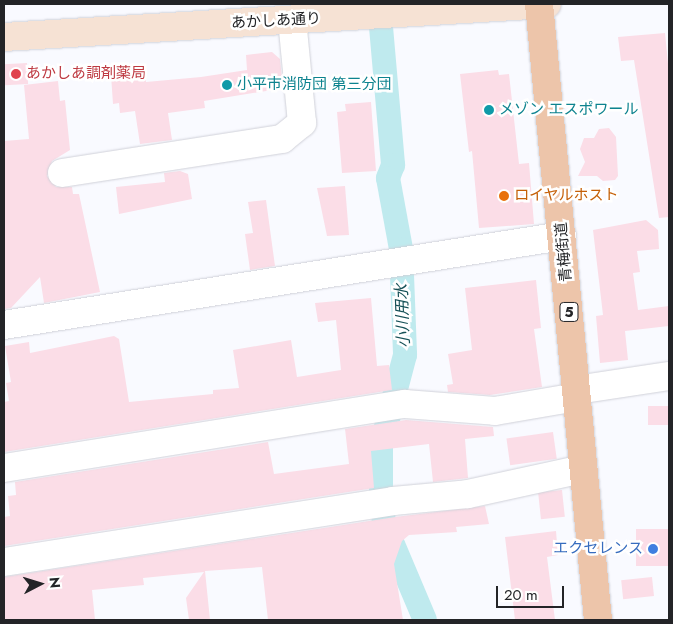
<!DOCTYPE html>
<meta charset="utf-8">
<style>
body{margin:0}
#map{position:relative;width:673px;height:624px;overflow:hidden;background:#f9faff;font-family:Jost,"Noto Sans JP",sans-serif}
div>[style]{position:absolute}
.canal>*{height:24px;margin:-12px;padding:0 12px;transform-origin:12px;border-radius:12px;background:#bfeaee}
.building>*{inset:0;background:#fbdde7;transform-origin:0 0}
.roads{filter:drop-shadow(0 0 1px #d0d1d9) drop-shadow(0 0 1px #d0d1d9)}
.street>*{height:28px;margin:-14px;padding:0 14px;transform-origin:14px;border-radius:14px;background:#fff}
.secondary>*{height:28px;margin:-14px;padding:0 14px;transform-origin:14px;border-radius:14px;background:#f6e2d4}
.primary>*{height:28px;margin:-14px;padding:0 14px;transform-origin:14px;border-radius:14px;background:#edc5aa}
.dots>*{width:14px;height:14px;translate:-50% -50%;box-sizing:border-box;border:2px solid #fff;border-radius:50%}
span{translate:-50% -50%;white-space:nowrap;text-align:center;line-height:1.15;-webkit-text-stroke:5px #fff;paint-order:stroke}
.shield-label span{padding:1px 4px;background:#fff;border:1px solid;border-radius:4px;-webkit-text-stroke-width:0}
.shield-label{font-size:14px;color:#232427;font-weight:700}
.street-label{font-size:15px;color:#232427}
.health-label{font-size:15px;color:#be3a42}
.left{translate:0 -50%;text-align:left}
.culture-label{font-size:15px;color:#0d838f}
.food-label{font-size:15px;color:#c56008}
.shop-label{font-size:15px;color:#366cbe}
.right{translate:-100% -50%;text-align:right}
.water-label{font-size:16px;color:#165157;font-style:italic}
.frame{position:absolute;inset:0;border:5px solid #232427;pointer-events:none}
.north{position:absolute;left:15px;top:559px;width:50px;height:50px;-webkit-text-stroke:4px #fff;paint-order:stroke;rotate:85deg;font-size:14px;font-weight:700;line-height:20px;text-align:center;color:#232427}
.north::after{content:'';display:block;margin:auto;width:18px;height:22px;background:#232427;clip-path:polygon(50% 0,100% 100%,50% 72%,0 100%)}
.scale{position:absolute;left:496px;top:586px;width:68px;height:22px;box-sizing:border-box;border:2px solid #232427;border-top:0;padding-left:6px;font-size:15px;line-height:18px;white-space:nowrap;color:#232427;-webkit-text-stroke:4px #fff;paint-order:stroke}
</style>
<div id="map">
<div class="canal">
<div style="left:379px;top:4px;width:162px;rotate:85deg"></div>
<div style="left:393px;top:165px;width:14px;rotate:111deg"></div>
<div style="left:388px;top:178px;width:72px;rotate:79.6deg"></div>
<div style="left:401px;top:249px;width:106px;rotate:87.8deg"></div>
<div style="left:405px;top:355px;width:94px;rotate:104.8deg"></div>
<div style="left:381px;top:446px;width:44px;rotate:90deg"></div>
<div style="left:381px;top:490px;width:33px;rotate:85deg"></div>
<div style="left:384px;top:523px;width:105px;rotate:67.1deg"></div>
</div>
<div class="building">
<div style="clip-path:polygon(665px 33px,669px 74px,669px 217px,659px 218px,634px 60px,621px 61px,618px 37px)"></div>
<div style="clip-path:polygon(272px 52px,280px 59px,282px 79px,271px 81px,272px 90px,204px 101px,205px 108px,168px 113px,172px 140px,140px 144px,135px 111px,120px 113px,119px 103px,113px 104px,111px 75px,145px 72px,146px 82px,201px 77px,247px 70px,246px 55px)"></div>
<div style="left:27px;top:63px;width:21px;height:23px;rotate:87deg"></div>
<div style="clip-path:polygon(498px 70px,499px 75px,509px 74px,519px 164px,529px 163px,534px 224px,479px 228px,472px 151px,469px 152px,460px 74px)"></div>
<div style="clip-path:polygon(58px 81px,60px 101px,65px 100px,70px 150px,52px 161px,47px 176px,56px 187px,72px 187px,73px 194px,79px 194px,100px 292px,44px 303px,40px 277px,11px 308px,4px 309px,4px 141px,29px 139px,24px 85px)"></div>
<div style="clip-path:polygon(371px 102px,376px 171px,342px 173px,337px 112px,346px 111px,345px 104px)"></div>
<div style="clip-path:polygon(609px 128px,616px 137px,618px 176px,615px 180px,603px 181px,597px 176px,578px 176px,585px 162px,580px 149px,584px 138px,594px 138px,599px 129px)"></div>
<div style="clip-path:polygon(180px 171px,188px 174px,192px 199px,119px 214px,116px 187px,165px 182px,164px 173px)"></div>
<div style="clip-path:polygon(345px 186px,349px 235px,327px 236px,317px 188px)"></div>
<div style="clip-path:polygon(266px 200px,275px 266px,250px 270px,245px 234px,253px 233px,248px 202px)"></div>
<div style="clip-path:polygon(646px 220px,658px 230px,659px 249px,637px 251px,640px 272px,633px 273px,638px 310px,669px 306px,669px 326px,625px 331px,628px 360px,600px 363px,596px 316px,603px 315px,593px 230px)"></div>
<div style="clip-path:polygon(536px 280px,541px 328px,534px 329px,542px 387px,490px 395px,448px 392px,447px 385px,453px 384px,448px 354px,472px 350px,465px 288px)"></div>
<div style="clip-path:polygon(371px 298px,377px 366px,389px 365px,392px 390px,4px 452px,4px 402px,9px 401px,6px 383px,11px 382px,5px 346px,29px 342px,30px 353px,114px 336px,119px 339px,129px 402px,213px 394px,213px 390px,239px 388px,233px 350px,291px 340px,297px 377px,341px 370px,336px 320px,318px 322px,315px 303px)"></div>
<div style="left:669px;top:406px;width:19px;height:21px;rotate:90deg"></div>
<div style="clip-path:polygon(406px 420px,493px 427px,494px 436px,465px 439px,468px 478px,433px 482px,429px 444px,371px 451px,374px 488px,4px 546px,4px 517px,10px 516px,8px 496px,16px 495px,15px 482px,268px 442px,274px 474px,349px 464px,345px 429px)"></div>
<div style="left:553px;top:432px;width:27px;height:47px;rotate:82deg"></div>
<div style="left:562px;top:490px;width:27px;height:24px;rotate:84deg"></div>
<div style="clip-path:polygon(485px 506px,489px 524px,456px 527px,457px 532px,409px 535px,402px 541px,394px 564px,403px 620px,268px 620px,262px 567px,205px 571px,210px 620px,189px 620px,186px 598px,204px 572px,143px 578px,144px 585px,92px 590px,95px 620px,4px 620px,4px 577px,395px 517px)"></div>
<div style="left:669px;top:529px;width:37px;height:33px;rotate:90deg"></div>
<div style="clip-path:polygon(556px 531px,558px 555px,547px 557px,555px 620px,515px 620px,505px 537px)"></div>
<div style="left:652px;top:577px;width:19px;height:31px;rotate:84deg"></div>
</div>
<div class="roads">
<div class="street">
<div style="left:62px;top:173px;width:223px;rotate:-8.8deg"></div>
<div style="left:282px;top:139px;width:26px;rotate:-39deg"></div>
<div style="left:302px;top:123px;width:103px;rotate:-95.5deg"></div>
<div style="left:4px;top:325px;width:565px;rotate:-9.06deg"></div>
<div style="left:576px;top:390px;width:94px;rotate:-8.6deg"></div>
<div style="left:4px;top:468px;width:406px;rotate:-9.1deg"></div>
<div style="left:405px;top:404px;width:90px;rotate:4.4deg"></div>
<div style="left:495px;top:411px;width:83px;rotate:-9.7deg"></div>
<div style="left:4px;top:562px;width:394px;rotate:-8.9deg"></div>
<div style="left:393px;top:501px;width:75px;rotate:-5.3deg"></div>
<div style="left:468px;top:494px;width:118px;rotate:-12.3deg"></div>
</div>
<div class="secondary">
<div style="left:4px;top:37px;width:544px;rotate:-3.48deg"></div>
</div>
<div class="primary">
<div style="left:539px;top:4px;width:619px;rotate:84.53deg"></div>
</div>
</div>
<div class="dots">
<div style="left:16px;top:74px;background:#e0444e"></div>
<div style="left:227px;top:85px;background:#0f9aa8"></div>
<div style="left:489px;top:110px;background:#0f9aa8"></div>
<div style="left:504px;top:196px;background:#e8710a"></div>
<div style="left:653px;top:549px;background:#3f7fe0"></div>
</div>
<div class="shield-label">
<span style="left:569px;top:312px">5</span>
</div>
<div class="street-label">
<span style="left:276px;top:21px;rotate:-3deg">あかしあ通り</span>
<span style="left:564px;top:252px;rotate:-95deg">青梅街道</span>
</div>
<div class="health-label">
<span class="left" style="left:26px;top:74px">あかしあ調剤薬局</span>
</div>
<div class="culture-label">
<span class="left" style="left:237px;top:85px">小平市消防団 第三分団</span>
<span class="left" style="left:499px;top:110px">メゾン エスポワール</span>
</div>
<div class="food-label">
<span class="left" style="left:514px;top:196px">ロイヤルホスト</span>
</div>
<div class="shop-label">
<span class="right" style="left:643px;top:549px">エクセレンス</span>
</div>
<div class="water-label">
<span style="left:403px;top:316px;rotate:-92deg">小川用水</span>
</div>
<div class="frame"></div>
<div class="north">N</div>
<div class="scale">20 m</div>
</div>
